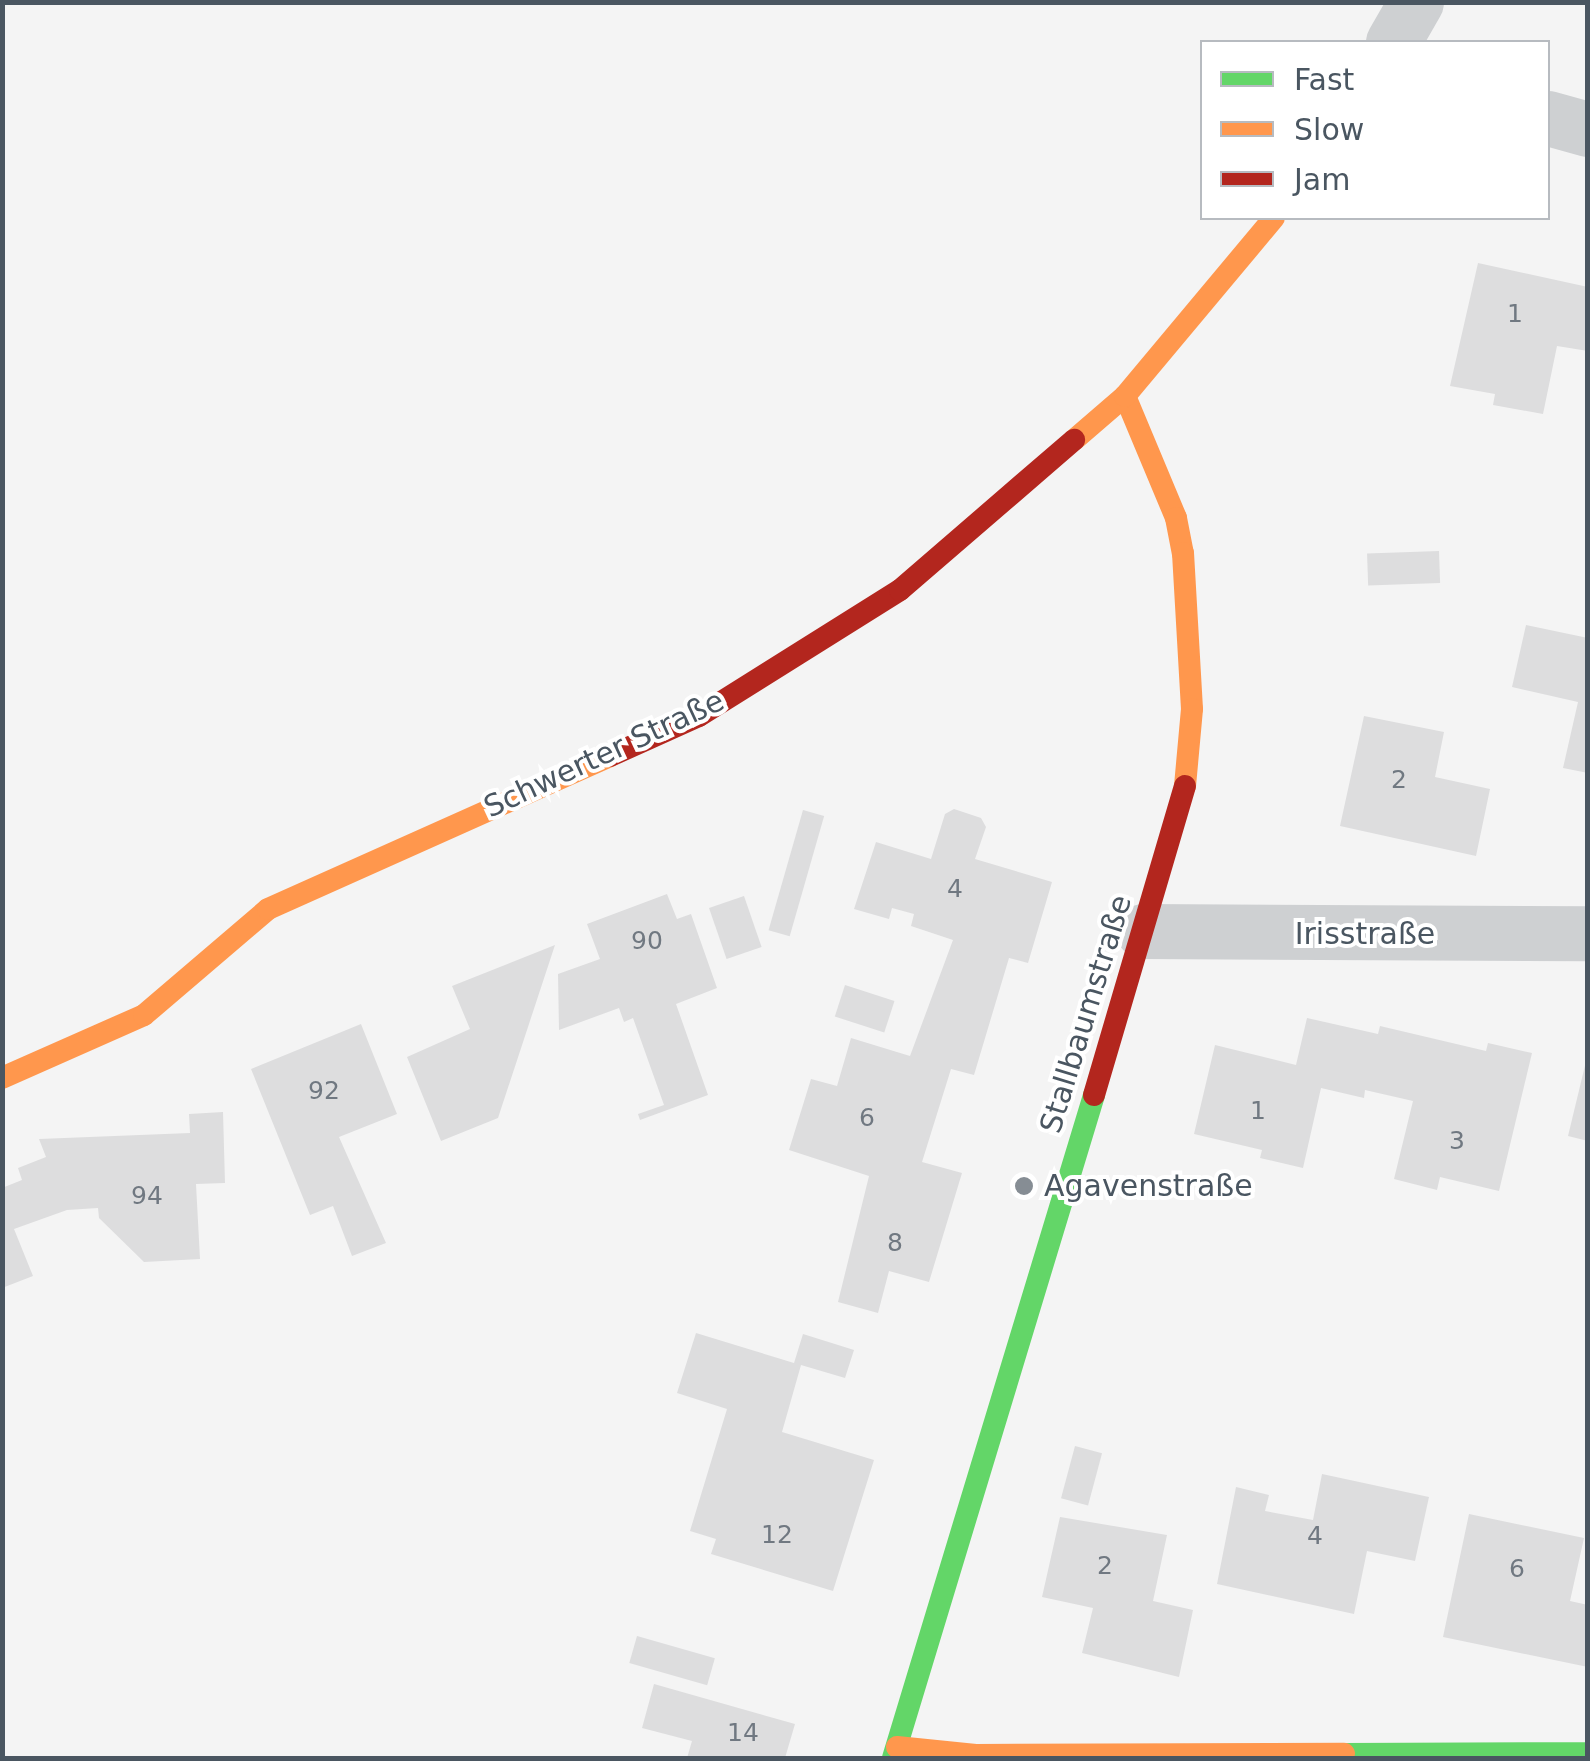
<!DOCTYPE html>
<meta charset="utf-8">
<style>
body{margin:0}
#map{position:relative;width:1590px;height:1761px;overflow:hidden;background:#f4f4f4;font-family:"DejaVu Sans",sans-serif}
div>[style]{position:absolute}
.building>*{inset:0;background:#ddddde;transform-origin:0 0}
.street>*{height:55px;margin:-27.5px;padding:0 27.5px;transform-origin:27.5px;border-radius:27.5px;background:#ced0d2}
.fast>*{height:22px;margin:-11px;padding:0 11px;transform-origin:11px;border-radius:11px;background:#63d668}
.slow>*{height:22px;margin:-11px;padding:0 11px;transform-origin:11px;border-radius:11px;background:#ff974d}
.jam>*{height:22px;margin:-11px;padding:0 11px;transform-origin:11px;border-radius:11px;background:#b3261e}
.dots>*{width:28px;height:28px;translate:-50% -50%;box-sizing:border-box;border:5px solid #fff;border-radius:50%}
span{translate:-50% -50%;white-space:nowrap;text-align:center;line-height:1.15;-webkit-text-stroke:8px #fff;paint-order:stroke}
.number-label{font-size:25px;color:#707881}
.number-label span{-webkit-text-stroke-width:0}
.street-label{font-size:30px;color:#4a5661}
.poi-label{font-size:30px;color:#4a5661}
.left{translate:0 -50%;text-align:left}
.frame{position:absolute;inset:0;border:5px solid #4a5661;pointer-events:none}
.legend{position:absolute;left:1200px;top:40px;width:350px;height:180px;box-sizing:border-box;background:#fff;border:2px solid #b7bbc0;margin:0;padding:12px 18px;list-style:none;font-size:30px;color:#4a5661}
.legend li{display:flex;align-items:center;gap:20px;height:50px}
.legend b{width:50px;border:2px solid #b7bbc0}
</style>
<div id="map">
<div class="building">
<div style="clip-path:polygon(1478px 263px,1588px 287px,1588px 351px,1557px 346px,1543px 414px,1493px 405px,1495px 394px,1450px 386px)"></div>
<div style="left:1439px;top:551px;width:32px;height:72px;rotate:88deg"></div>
<div style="clip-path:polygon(1526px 625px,1588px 638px,1588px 773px,1563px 768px,1578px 702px,1512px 687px)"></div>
<div style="clip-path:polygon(1364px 716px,1444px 732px,1435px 777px,1490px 789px,1476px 856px,1340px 826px)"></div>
<div style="clip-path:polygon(954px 809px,981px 818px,986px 827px,975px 859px,1052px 882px,1028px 963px,1009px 958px,974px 1075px,951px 1069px,922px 1162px,962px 1173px,929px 1282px,889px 1271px,878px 1313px,838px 1302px,869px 1176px,789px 1150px,811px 1079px,837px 1086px,851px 1038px,910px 1056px,953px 940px,911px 926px,914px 914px,892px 908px,889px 919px,854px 909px,876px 842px,931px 859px,945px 814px)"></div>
<div style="left:803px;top:810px;width:22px;height:125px;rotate:16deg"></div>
<div style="clip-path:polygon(667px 894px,677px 919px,691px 914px,717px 988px,676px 1004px,708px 1095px,640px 1120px,638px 1114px,664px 1105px,633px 1018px,624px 1022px,619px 1008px,559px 1030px,558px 974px,600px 959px,587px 924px)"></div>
<div style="left:744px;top:896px;width:54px;height:37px;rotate:71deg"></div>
<div style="clip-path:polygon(555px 945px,498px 1118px,441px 1141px,407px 1057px,470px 1029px,452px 986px)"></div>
<div style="left:845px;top:985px;width:52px;height:33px;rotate:18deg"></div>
<div style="clip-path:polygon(1307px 1018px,1378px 1034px,1380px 1026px,1486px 1051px,1488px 1043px,1532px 1053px,1499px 1191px,1440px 1177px,1437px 1190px,1394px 1179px,1413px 1101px,1365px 1090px,1364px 1098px,1321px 1088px,1303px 1168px,1260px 1158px,1262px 1150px,1194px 1134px,1215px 1045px,1296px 1065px)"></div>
<div style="clip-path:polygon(361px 1024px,397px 1114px,339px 1137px,386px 1243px,352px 1256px,333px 1206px,310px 1215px,251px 1069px)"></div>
<div style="clip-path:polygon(1588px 1053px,1588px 1141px,1568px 1136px)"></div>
<div style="clip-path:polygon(223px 1112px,225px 1183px,196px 1184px,200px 1259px,144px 1262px,99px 1218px,98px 1208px,67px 1210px,14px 1229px,33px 1276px,2px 1288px,2px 1188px,22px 1180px,18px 1168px,46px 1157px,39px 1139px,190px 1133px,189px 1114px)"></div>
<div style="clip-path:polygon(696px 1333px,794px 1363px,803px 1334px,854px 1350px,845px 1378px,801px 1365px,782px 1432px,874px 1460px,833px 1591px,711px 1554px,716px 1539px,690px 1531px,727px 1409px,677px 1393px)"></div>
<div style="left:1075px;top:1446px;width:28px;height:54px;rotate:15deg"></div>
<div style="clip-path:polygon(1322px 1474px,1429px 1497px,1415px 1561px,1367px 1551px,1354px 1614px,1217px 1584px,1236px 1487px,1269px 1495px,1265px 1511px,1313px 1520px)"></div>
<div style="clip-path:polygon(1469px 1514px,1584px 1538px,1570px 1601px,1588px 1605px,1588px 1667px,1443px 1637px)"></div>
<div style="clip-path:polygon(1060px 1517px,1167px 1535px,1153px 1601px,1193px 1610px,1179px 1677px,1082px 1653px,1093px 1608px,1042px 1597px)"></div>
<div style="left:637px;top:1636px;width:81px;height:28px;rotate:16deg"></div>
<div style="clip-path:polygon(654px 1684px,795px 1724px,785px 1758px,687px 1758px,692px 1741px,642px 1728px)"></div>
</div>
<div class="street">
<div style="left:1393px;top:42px;width:46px;rotate:-60.1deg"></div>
<div style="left:1548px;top:118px;width:41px;rotate:15.4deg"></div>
<div style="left:1143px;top:931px;width:445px;rotate:0.3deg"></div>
</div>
<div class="fast">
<div style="left:1344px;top:1754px;width:244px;rotate:-0.2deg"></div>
<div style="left:893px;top:1758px;width:693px;rotate:-73.13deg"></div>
</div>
<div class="slow">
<div style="left:1125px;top:396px;width:132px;rotate:67.3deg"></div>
<div style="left:1176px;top:518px;width:36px;rotate:79deg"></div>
<div style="left:1183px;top:553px;width:156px;rotate:86.7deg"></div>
<div style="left:1192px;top:709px;width:77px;rotate:95.2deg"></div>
<div style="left:1074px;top:440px;width:67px;rotate:-40.8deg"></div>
<div style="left:1125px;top:396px;width:232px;rotate:-50.1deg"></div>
<div style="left:2px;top:1078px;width:155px;rotate:-23.9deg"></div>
<div style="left:144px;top:1015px;width:163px;rotate:-40.5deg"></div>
<div style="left:268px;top:909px;width:375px;rotate:-24.1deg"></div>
<div style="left:897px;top:1747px;width:79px;rotate:5.8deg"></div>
<div style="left:976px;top:1755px;width:368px;rotate:-0.2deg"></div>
</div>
<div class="jam">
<div style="left:610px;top:756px;width:98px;rotate:-24.2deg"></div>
<div style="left:699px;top:716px;width:237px;rotate:-32.1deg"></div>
<div style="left:900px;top:590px;width:230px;rotate:-40.8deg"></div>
<div style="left:1094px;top:1095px;width:322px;rotate:-73.6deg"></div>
</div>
<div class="dots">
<div style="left:1024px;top:1186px;background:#868d94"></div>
</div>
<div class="number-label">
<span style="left:1515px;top:314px">1</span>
<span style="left:1399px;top:780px">2</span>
<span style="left:955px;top:889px">4</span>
<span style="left:647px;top:941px">90</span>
<span style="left:324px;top:1091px">92</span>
<span style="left:1258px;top:1111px">1</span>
<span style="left:867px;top:1118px">6</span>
<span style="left:1457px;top:1141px">3</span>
<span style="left:147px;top:1196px">94</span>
<span style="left:895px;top:1243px">8</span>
<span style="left:777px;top:1535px">12</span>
<span style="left:1315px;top:1536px">4</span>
<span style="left:1105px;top:1566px">2</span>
<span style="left:1517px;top:1569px">6</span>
<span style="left:743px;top:1733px">14</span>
</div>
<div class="street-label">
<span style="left:604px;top:754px;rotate:-25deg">Schwerter Straße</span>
<span style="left:1365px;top:934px">Irisstraße</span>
<span style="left:1086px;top:1014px;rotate:-73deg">Stallbaumstraße</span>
</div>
<div class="poi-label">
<span class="left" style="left:1044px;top:1186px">Agavenstraße</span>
</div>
<div class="frame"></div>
<ul class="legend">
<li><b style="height:12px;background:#63d668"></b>Fast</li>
<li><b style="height:12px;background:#ff974d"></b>Slow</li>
<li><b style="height:12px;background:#b3261e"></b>Jam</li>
</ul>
</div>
